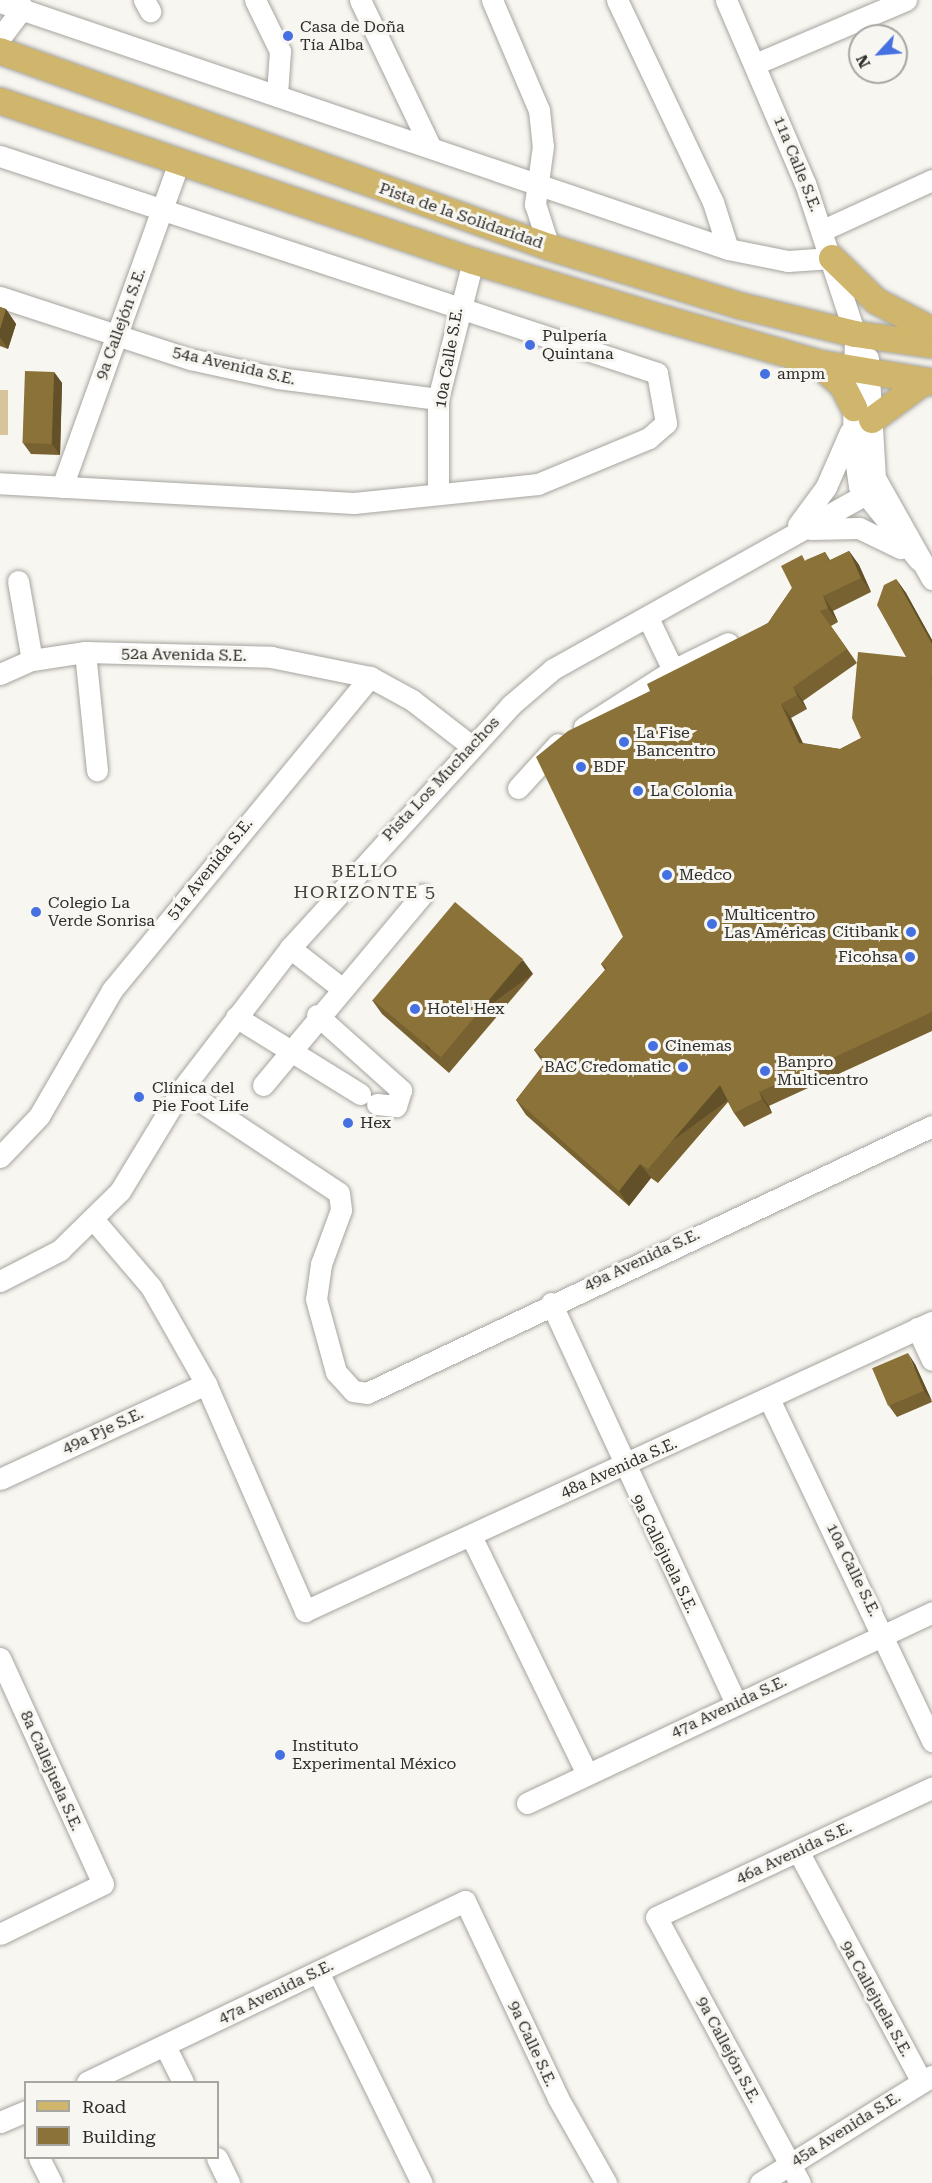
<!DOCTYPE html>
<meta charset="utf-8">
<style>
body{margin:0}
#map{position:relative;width:932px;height:2183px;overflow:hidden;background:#f8f6f0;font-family:"Roboto Serif",serif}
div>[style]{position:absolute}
.green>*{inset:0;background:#d8c49a;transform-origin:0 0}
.roads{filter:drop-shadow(0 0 2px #a6a49f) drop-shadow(0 0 2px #a6a49f)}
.minor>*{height:21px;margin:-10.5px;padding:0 10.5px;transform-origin:10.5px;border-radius:10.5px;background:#fff}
.major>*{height:26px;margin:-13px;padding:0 13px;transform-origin:13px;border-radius:13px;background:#cfb66c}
.wall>*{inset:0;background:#786231}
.shaded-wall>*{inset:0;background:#615028;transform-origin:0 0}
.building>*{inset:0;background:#8b7239;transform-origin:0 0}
.dots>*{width:16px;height:16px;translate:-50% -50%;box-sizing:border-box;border:3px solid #f8f6f0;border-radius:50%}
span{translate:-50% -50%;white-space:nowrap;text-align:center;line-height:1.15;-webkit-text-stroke:6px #f8f6f0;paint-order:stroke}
.poi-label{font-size:16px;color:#2e2d2b}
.left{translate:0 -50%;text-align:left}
.right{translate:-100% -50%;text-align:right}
.street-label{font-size:16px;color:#2e2d2b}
.neighbourhood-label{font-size:18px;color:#45433e;letter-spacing:1.5px}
.legend{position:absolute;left:24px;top:2081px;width:195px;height:78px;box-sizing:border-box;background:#f8f6f0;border:2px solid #a7a6a1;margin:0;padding:8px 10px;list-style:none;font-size:18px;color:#2e2d2b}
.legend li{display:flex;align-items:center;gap:12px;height:30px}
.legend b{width:30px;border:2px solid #a7a6a1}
.north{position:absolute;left:848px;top:24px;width:60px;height:60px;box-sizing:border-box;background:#f8f6f0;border:2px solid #a7a6a1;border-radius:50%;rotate:244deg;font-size:16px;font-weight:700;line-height:24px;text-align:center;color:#2e2d2b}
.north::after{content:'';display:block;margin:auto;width:21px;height:27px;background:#4570e2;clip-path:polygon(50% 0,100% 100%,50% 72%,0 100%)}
</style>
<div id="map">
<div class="green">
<div style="left:0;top:390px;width:8px;height:45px"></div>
</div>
<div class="roads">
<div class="minor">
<div style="left:144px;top:0;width:13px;rotate:61deg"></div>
<div style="left:255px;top:0;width:57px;rotate:63.9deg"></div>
<div style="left:280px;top:51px;width:43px;rotate:94deg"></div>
<div style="left:360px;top:0;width:162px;rotate:64.4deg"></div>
<div style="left:492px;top:0;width:120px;rotate:66.9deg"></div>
<div style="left:539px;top:110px;width:36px;rotate:84deg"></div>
<div style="left:543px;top:146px;width:59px;rotate:97.9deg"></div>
<div style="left:535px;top:204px;width:45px;rotate:72deg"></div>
<div style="left:617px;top:0;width:224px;rotate:64.6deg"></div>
<div style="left:713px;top:202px;width:49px;rotate:72.3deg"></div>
<div style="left:726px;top:0;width:199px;rotate:66.7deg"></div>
<div style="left:805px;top:183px;width:159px;rotate:71.7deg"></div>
<div style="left:855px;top:334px;width:109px;rotate:91.1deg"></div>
<div style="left:853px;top:443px;width:43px;rotate:82.1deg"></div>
<div style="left:859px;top:486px;width:95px;rotate:51deg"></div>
<div style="left:0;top:2px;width:769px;rotate:18.74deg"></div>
<div style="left:728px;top:249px;width:61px;rotate:11.3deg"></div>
<div style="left:788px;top:261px;width:44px;rotate:-3.9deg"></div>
<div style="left:0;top:38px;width:38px;rotate:-53deg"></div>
<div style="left:755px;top:64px;width:164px;rotate:-23deg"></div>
<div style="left:0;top:156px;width:692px;rotate:18.28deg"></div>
<div style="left:657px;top:373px;width:51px;rotate:79.8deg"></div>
<div style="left:666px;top:423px;width:23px;rotate:139deg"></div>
<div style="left:649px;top:438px;width:120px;rotate:157.5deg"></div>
<div style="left:538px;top:484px;width:185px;rotate:174.1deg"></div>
<div style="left:354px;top:503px;width:355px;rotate:-176.8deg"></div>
<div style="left:823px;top:230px;width:120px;rotate:-24.6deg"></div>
<div style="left:0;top:297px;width:200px;rotate:18.1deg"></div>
<div style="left:190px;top:359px;width:90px;rotate:12.2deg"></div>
<div style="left:278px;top:378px;width:161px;rotate:7.5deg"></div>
<div style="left:868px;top:358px;width:120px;rotate:86.7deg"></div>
<div style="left:875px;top:478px;width:116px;rotate:60.6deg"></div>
<div style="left:62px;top:487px;width:345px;rotate:-70.2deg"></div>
<div style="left:438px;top:494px;width:95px;rotate:-90deg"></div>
<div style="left:438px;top:399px;width:142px;rotate:-75.8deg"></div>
<div style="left:798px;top:525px;width:47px;rotate:-53.6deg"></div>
<div style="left:826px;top:487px;width:60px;rotate:-66.4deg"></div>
<div style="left:810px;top:529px;width:49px;rotate:-1.2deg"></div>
<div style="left:859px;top:528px;width:46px;rotate:26deg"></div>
<div style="left:18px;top:581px;width:80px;rotate:80deg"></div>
<div style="left:648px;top:618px;width:58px;rotate:64.3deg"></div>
<div style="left:85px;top:652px;width:119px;rotate:84.2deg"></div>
<div style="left:0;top:674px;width:35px;rotate:-24deg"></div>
<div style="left:32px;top:660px;width:54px;rotate:-8.6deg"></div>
<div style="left:85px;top:652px;width:186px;rotate:1.5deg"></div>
<div style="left:271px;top:657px;width:101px;rotate:11.4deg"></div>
<div style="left:370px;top:677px;width:48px;rotate:28.7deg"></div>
<div style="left:412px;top:700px;width:73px;rotate:37.8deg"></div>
<div style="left:584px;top:727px;width:106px;rotate:-32.6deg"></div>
<div style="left:673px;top:670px;width:61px;rotate:-26.1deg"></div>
<div style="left:518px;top:788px;width:59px;rotate:-47.7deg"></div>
<div style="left:290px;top:948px;width:63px;rotate:38deg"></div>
<div style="left:317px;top:1015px;width:113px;rotate:41.8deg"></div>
<div style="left:401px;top:1090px;width:17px;rotate:107deg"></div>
<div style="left:396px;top:1106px;width:19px;rotate:-174deg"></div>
<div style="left:236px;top:1017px;width:146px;rotate:31.8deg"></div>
<div style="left:263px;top:1085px;width:248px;rotate:-50.1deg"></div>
<div style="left:182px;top:1089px;width:188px;rotate:33.5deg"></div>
<div style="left:339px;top:1193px;width:17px;rotate:83deg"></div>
<div style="left:341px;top:1210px;width:58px;rotate:110.3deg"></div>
<div style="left:321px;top:1264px;width:35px;rotate:98deg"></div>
<div style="left:316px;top:1299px;width:76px;rotate:74.7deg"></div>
<div style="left:336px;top:1372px;width:25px;rotate:48deg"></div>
<div style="left:353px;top:1391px;width:14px;rotate:8deg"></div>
<div style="left:367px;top:1393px;width:625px;rotate:-25.29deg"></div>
<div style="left:0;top:1157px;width:57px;rotate:-46.4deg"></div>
<div style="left:39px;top:1116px;width:146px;rotate:-59.9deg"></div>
<div style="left:112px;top:990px;width:406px;rotate:-50.5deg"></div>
<div style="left:93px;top:1219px;width:89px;rotate:49.5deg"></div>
<div style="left:151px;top:1287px;width:112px;rotate:60.4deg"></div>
<div style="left:206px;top:1384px;width:248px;rotate:66.4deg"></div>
<div style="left:305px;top:1611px;width:690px;rotate:-24.75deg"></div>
<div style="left:0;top:1281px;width:68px;rotate:-27.3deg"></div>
<div style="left:60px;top:1250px;width:84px;rotate:-44.5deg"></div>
<div style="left:120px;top:1191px;width:119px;rotate:-58.7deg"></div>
<div style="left:182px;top:1089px;width:178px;rotate:-52.5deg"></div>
<div style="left:290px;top:948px;width:328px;rotate:-47.7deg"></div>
<div style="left:511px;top:705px;width:55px;rotate:-40.6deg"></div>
<div style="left:553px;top:669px;width:373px;rotate:-29.2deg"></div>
<div style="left:551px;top:1303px;width:442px;rotate:65.2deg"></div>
<div style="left:917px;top:1328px;width:35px;rotate:65deg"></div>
<div style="left:770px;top:1401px;width:377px;rotate:64.5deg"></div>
<div style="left:0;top:1479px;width:227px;rotate:-24.8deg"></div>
<div style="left:471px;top:1536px;width:265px;rotate:64deg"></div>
<div style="left:0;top:1658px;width:248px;rotate:65.5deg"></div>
<div style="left:103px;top:1884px;width:114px;rotate:154.1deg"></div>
<div style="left:527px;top:1803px;width:448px;rotate:-25.2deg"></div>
<div style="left:798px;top:1851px;width:262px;rotate:61.8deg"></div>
<div style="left:318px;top:1972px;width:235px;rotate:63.8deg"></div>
<div style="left:165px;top:2046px;width:40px;rotate:63.4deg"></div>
<div style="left:87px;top:2082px;width:419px;rotate:-25.6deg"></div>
<div style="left:465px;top:1901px;width:218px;rotate:64.7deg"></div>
<div style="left:558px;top:2098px;width:98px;rotate:60.5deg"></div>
<div style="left:0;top:2122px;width:28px;rotate:-23deg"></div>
<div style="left:39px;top:2158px;width:28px;rotate:63deg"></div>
<div style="left:217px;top:2158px;width:28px;rotate:64deg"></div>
<div style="left:760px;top:2183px;width:203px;rotate:-31.9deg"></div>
<div style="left:800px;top:2183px;width:302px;rotate:-118.4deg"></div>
<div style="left:656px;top:1917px;width:305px;rotate:-25.1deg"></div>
</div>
<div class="major">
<div style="left:0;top:51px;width:583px;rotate:19.65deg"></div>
<div style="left:549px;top:247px;width:201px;rotate:17.1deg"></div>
<div style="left:741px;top:306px;width:117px;rotate:13.8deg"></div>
<div style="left:855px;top:334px;width:78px;rotate:8.1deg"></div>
<div style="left:0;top:101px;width:499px;rotate:18.7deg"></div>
<div style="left:473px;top:261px;width:201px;rotate:16.8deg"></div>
<div style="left:665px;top:319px;width:159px;rotate:16deg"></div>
<div style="left:818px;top:363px;width:116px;rotate:9.5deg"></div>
<div style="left:832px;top:258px;width:62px;rotate:44.3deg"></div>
<div style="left:876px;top:301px;width:63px;rotate:27.4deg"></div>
<div style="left:818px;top:364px;width:33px;rotate:41deg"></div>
<div style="left:843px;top:386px;width:25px;rotate:63deg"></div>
<div style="left:872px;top:420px;width:66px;rotate:-36.3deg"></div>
</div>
</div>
<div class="wall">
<div style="clip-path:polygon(0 307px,6px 309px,16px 324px,8px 349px,0 346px)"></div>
<div style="clip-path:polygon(54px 372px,62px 383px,60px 455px,31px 454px,23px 443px)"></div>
<div style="clip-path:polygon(849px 551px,859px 565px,871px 592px,833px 611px,838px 622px,831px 626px,857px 663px,803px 701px,807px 709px,791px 718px,803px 743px,840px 749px,861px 738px,906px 657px,896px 579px,906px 593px,932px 640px,932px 1031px,769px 1106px,772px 1113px,744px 1127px,734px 1113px,728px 1102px,658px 1183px,651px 1178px,629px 1206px,526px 1115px,516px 1100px,544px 1064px,534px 1050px,605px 970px,601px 964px,623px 937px,650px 691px,768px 623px,792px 588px,806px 560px,825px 552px,830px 560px)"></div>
<div style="clip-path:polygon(533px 974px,449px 1073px,382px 1014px,372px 1000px)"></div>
<div style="clip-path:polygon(915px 1364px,932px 1402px,897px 1417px,889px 1406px)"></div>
</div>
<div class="shaded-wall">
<div style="clip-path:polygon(6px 309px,16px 324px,8px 349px,0 337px,0 329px)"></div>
<div style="clip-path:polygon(54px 372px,62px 383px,60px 455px,52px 444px)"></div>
<div style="clip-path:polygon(849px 551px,859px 565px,871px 592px,861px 578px)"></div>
<div style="clip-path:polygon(896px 579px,906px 593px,932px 640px,932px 644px)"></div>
<div style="clip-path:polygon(823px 596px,833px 611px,838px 622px,828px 608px)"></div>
<div style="clip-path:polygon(793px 687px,803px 701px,807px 709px,797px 695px)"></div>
<div style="clip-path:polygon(781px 704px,791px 718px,809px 757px,799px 743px)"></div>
<div style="left:523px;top:960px;width:17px;height:129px;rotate:54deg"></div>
<div style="left:720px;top:1085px;width:17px;height:111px;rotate:54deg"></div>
<div style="clip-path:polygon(759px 1092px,769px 1106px,772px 1113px,762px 1099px)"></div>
<div style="clip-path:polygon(640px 1164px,651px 1178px,629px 1206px,619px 1191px)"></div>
<div style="clip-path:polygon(908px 1353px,915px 1364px,932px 1401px,924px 1391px)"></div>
</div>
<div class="building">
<div style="clip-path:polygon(0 307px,6px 309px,0 329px)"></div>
<div style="left:25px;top:371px;width:29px;height:72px;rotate:2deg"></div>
<div style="clip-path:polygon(849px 551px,861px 578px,823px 596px,828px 608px,820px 611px,847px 649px,793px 687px,797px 695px,781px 704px,799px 743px,840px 749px,861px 738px,852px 718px,858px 652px,906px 657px,877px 605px,884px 585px,896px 579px,932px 644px,932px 678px,931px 679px,932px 681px,932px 1012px,759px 1092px,762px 1099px,734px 1113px,720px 1085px,648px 1169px,640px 1164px,619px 1191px,516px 1100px,547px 1060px,534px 1050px,607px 968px,601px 964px,623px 937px,536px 757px,568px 731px,650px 691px,647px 684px,768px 623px,792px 588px,781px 566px,802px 555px,805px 561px,825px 552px,829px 561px)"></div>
<div style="left:455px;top:902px;width:89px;height:128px;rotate:40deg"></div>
<div style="left:908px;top:1353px;width:41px;height:39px;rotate:67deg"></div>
</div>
<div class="dots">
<div style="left:288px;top:36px;background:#4570e2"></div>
<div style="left:530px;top:345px;background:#4570e2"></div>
<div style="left:765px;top:374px;background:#4570e2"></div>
<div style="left:624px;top:742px;background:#4570e2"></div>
<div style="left:581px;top:767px;background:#4570e2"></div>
<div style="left:638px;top:791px;background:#4570e2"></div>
<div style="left:667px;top:875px;background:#4570e2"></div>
<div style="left:36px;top:912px;background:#4570e2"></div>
<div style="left:712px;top:924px;background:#4570e2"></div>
<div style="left:911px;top:932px;background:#4570e2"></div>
<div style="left:910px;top:957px;background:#4570e2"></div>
<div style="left:415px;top:1009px;background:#4570e2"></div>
<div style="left:653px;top:1046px;background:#4570e2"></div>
<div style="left:683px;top:1067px;background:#4570e2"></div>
<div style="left:765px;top:1071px;background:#4570e2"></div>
<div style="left:139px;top:1097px;background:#4570e2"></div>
<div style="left:348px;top:1123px;background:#4570e2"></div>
<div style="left:280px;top:1755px;background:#4570e2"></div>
</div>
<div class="poi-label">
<span class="left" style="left:300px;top:36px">Casa de Doña<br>Tía Alba</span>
<span class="left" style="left:542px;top:345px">Pulpería<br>Quintana</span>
<span class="left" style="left:777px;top:374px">ampm</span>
<span class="left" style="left:636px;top:742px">La Fise<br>Bancentro</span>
<span class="left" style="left:593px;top:767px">BDF</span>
<span class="left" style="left:650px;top:791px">La Colonia</span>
<span class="left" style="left:679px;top:875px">Medco</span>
<span class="left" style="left:48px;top:912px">Colegio La<br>Verde Sonrisa</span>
<span class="left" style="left:724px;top:924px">Multicentro<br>Las Américas</span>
<span class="right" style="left:899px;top:932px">Citibank</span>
<span class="right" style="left:898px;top:957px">Ficohsa</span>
<span class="left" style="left:427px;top:1009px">Hotel Hex</span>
<span class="left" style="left:665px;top:1046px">Cinemas</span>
<span class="left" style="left:777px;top:1071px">Banpro<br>Multicentro</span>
<span class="right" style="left:671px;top:1067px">BAC Credomatic</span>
<span class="left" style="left:152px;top:1097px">Clínica del<br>Pie Foot Life</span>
<span class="left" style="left:360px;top:1123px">Hex</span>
<span class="left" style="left:292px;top:1755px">Instituto<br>Experimental México</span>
</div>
<div class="street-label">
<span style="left:797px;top:164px;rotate:68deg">11a Calle S.E.</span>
<span style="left:461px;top:216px;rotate:19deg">Pista de la Solidaridad</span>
<span style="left:121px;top:324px;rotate:-70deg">9a Callejón S.E.</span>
<span style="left:449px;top:358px;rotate:-80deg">10a Calle S.E.</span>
<span style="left:234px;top:366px;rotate:13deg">54a Avenida S.E.</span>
<span style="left:184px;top:655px;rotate:1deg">52a Avenida S.E.</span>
<span style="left:441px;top:779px;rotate:-47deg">Pista Los Muchachos</span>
<span style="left:210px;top:869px;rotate:-51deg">51a Avenida S.E.</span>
<span style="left:642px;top:1260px;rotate:-25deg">49a Avenida S.E.</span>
<span style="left:103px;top:1431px;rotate:-25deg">49a Pje S.E.</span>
<span style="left:619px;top:1468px;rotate:-24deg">48a Avenida S.E.</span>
<span style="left:664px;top:1554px;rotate:64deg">9a Callejuela S.E.</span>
<span style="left:853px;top:1570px;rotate:64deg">10a Calle S.E.</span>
<span style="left:729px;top:1707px;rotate:-25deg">47a Avenida S.E.</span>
<span style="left:51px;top:1771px;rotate:66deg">8a Callejuela S.E.</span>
<span style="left:794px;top:1853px;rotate:-25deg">46a Avenida S.E.</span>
<span style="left:276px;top:1992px;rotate:-26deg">47a Avenida S.E.</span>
<span style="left:876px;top:1999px;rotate:61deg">9a Callejuela S.E.</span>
<span style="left:532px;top:2044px;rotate:65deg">9a Calle S.E.</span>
<span style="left:728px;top:2050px;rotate:62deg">9a Callejón S.E.</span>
<span style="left:846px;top:2129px;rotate:-32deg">45a Avenida S.E.</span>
</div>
<div class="neighbourhood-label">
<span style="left:365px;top:882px">BELLO<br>HORIZONTE 5</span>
</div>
<ul class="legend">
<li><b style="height:8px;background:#cfb66c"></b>Road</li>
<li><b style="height:16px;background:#8b7239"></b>Building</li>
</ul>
<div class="north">N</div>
</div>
